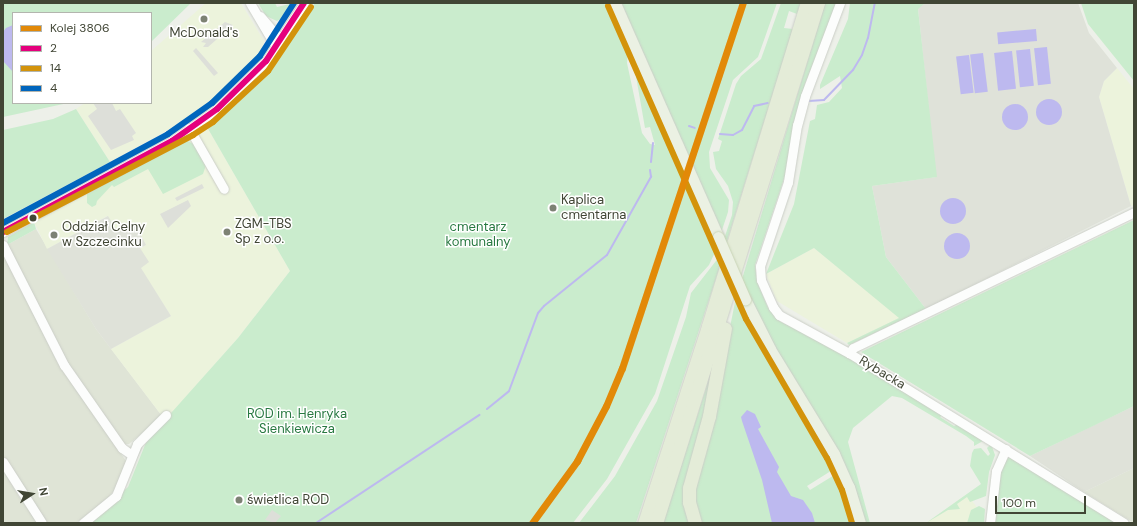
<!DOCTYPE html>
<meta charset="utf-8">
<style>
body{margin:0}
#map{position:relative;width:1137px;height:526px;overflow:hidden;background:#edf0e9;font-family:"DM Sans",sans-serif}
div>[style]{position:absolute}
.residential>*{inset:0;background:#dfe4d6}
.commercial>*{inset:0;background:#ecf3dc}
.industrial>*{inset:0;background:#dfe2d9}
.green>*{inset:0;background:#caeccd}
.parking>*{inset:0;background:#dddfd9;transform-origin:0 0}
.water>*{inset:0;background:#bdb9ef;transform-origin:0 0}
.round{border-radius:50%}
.stream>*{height:2px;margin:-1px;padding:0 1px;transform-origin:1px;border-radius:1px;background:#bdb9ef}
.roads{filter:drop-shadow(0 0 1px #cbcec7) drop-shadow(0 0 1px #cbcec7)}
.minor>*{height:9px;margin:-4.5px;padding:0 4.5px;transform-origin:4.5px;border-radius:4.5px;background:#fcfdfc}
.major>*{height:11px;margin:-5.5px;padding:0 5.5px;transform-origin:5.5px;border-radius:5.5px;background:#ebf1e3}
.highway>*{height:13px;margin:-6.5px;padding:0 6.5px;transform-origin:6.5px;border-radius:6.5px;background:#e4ecd8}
.bridges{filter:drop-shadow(0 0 1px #c8d3b6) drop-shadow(0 0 1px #c8d3b6)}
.major-bridge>*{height:11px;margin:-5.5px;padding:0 5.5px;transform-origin:5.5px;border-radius:5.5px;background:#ebf1e3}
.bus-1>*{height:6px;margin:-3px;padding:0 3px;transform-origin:3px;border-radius:3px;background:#e5007d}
.bus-2>*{height:6px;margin:-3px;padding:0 3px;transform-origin:3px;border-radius:3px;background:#d3930b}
.bus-3>*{height:6px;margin:-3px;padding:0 3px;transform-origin:3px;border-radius:3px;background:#0065bd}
.rail-1>*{height:7px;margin:-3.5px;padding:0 3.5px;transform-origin:3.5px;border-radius:3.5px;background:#e28908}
.dots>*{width:11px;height:11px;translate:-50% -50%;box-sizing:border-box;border:2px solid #fff;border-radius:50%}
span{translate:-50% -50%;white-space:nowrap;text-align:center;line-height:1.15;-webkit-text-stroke:3px #fff;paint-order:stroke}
.poi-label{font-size:13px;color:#414635}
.left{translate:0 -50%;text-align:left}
.park-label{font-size:13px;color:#287941}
.street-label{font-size:13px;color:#414635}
.frame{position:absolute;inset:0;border:4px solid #414635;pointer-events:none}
.legend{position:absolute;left:12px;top:12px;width:140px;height:92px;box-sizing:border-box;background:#fff;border:1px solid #b3b5ae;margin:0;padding:5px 7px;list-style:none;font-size:12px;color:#414635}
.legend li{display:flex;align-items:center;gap:8px;height:20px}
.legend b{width:20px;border:1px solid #b3b5ae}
.north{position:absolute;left:12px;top:474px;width:40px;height:40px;-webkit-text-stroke:3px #fff;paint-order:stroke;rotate:78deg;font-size:11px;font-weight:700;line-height:16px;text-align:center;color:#414635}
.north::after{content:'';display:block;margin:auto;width:14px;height:18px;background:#414635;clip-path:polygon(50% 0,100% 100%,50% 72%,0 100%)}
.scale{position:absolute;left:995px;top:496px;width:91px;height:18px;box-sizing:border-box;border:2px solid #414635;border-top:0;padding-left:5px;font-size:12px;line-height:14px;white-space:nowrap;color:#414635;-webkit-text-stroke:3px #fff;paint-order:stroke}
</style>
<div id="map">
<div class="residential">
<div style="clip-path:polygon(36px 229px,96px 329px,162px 416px,129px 444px,124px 444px,67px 364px,7px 245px)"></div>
<div style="clip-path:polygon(3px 254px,56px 359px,126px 461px,117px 487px,106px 500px,76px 523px,46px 523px,3px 455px)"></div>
<div style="clip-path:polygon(1134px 468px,1134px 523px,1084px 492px)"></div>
<div style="clip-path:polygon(3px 469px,19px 497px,38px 523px,3px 523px)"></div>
</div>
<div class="commercial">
<div style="clip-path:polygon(206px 3px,241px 3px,264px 41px,262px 52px,225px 90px,191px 117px,110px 162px,76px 109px,85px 103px,151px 103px,151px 51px)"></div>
<div style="clip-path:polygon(1117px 68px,1134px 89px,1134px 205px,1131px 206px,1099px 97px,1104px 81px)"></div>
<div style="clip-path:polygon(207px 127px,290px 271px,238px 338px,168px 417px,162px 416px,111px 349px,171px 316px,140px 268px,140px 248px,146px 245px,135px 224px,118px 232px,107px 216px,47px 249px,34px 222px)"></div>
<div style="clip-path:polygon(814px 248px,900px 318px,847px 343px,777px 301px,766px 274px)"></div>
<div style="clip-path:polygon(967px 494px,979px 510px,978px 523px,926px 523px)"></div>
</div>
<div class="industrial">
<div style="clip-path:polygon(925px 3px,1078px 3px,1089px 33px,1117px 68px,1104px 81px,1099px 97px,1131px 206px,926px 309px,886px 257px,872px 186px,936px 177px,918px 8px)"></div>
<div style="clip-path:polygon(108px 216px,118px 232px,135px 224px,146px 245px,140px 248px,149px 262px,141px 268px,171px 316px,111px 349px,96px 329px,47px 249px)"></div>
<div style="clip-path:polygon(1134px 406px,1134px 468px,1084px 492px,1030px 456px)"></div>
</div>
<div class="green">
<div style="clip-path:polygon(3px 3px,191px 3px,151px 42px,151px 13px,13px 13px,13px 103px,68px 103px,3px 117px)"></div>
<div style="clip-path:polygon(258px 3px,275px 3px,277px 7px,294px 3px,287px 16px,277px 21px,266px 16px)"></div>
<div style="clip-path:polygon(309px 3px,312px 3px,292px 36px,254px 85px,254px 81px,279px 51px)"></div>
<div style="clip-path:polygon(315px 3px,607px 3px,628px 51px,627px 63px,642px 133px,650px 144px,655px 145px,650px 127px,645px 128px,634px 65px,684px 177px,621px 367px,605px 405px,576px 460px,530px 523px,87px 523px,128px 487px,147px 440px,238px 338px,290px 271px,207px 127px,238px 103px,272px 68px)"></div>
<div style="clip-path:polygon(619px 3px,740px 3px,689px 160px)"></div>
<div style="clip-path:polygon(745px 3px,777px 3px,758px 57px,733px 80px,709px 152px,710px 168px,729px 200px,728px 212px,721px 233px,692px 165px)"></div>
<div style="clip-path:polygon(781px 3px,801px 3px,797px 14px,789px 11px,784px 28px,793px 29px,726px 244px,724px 239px,732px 215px,733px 202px,728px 186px,716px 169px,713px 152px,719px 151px,722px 141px,718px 139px,736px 84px,741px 76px,761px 59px)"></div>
<div style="clip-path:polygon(825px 3px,837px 3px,805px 84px,787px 170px,755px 265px,757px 281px,768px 308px,781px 322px,808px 334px,943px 414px,940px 417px,954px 426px,959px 424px,983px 441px,974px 446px,974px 442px,966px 436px,902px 398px,892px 396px,853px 428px,848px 442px,870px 523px,864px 523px,773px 346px,742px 279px)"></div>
<div style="clip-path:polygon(850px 3px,925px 3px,918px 9px,937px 177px,872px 186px,886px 257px,926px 309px,849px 345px,847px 343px,899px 318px,814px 248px,766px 274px,794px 204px,810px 121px,815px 119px,817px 105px,829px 102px,842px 88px,840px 76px,820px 89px,820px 85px,848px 19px)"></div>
<div style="clip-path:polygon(1081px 3px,1134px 3px,1134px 81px,1088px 24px)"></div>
<div style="clip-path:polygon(248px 90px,220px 115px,199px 130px,203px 124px)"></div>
<div style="clip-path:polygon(76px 109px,110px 162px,3px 219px,3px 130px,53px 119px)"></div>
<div style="clip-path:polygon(186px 140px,195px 145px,206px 165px,203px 174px,163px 194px,148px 169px,114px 187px,112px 185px,97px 201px,96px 205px,92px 207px,87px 203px,87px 194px)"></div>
<div style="clip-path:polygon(685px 181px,716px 250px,709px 265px,690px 286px,655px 394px,607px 479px,576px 519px,573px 523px,535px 523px,573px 471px,598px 427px,619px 383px)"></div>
<div style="clip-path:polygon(1134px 220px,1134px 406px,1091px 427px,1030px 456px,861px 352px)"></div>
<div style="clip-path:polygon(34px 222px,36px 229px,7px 245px,8px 237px)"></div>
<div style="clip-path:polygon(719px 257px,721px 263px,636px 523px,579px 523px,615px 476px,657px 401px,686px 317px,691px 293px)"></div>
<div style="clip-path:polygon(736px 297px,764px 353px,834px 469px,807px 486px,810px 490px,836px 474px,853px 523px,699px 523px,692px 495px,713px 412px)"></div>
<div style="clip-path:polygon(717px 354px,699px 441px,691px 523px,663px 523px)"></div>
<div style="clip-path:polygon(991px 444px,995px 455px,989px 472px,986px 496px,970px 502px,967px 497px,957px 504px,960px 509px,948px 510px,926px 523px,981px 484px,970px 466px,972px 453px,974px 449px,981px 448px,988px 456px,990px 454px,987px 448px)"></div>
<div style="clip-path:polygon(1010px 457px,1118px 523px,994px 523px,999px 475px,1005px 460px)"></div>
<div style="clip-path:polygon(979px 506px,985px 509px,984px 523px,967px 523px,971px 510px)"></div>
</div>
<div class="parking">
<div style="clip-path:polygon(225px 22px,233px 25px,208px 47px,203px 47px,206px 43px,201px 42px)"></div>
<div style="clip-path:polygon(196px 48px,218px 73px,214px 76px,193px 51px)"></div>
<div style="clip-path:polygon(93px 103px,112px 103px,116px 111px,120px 109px,136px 133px,132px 136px,134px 140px,111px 150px,88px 116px,97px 109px)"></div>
<div style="clip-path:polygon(202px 184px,204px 188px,177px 201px,175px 198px)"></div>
<div style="clip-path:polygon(188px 200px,191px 206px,168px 228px,160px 214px)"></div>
<div style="left:139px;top:446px;width:4px;height:43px;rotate:27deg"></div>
<div style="clip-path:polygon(272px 510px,281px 516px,275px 523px,265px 520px)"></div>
</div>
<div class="water">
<div style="clip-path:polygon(13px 25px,13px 72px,3px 61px,3px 32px,6px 28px)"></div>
<div style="left:1036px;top:29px;width:12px;height:39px;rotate:85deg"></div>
<div style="left:1047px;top:47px;width:37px;height:13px;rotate:84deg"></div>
<div style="left:1030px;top:49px;width:37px;height:14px;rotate:84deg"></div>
<div style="left:1012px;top:51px;width:38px;height:18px;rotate:84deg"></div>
<div style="left:983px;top:53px;width:39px;height:13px;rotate:83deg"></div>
<div style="left:969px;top:55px;width:38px;height:13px;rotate:83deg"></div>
<div class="round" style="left:1036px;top:99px;width:26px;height:26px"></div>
<div class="round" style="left:1002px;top:104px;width:26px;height:26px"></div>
<div class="round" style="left:940px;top:198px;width:26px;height:26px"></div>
<div class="round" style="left:944px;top:233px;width:26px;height:26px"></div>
<div style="clip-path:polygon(747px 410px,755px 414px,761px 427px,758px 429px,779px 467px,777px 472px,791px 496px,803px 500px,812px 513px,815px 523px,772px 523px,762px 480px,742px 421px,741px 417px)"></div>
</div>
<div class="stream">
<div style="left:809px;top:101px;width:15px;rotate:-4deg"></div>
<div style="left:824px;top:100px;width:42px;rotate:-46deg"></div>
<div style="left:853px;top:70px;width:17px;rotate:-59deg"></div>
<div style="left:862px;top:55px;width:18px;rotate:-71deg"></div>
<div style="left:868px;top:38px;width:36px;rotate:-79deg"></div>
<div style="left:689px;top:126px;width:6px;rotate:18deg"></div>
<div style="left:720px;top:134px;width:13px;rotate:4deg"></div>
<div style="left:733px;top:135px;width:10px;rotate:-29deg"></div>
<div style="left:742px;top:130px;width:27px;rotate:-63deg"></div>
<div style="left:754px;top:106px;width:14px;rotate:-12deg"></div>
<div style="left:651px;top:162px;width:19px;rotate:-84deg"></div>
<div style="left:487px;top:409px;width:28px;rotate:-39deg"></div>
<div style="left:509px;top:391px;width:83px;rotate:-69.6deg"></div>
<div style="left:538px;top:313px;width:9px;rotate:-49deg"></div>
<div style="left:544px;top:306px;width:81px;rotate:-39deg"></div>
<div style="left:607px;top:255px;width:90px;rotate:-60.6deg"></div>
<div style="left:651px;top:177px;width:7px;rotate:-98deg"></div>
<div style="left:316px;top:523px;width:196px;rotate:-33.5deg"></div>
</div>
<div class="roads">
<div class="minor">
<div style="left:250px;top:3px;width:51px;rotate:59.4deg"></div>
<div style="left:840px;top:3px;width:99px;rotate:110.6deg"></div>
<div style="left:805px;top:96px;width:30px;rotate:105deg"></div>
<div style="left:797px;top:125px;width:58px;rotate:99deg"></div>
<div style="left:788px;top:182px;width:89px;rotate:108.4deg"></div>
<div style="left:760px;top:266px;width:14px;rotate:86deg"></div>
<div style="left:761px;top:280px;width:30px;rotate:66deg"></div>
<div style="left:773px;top:307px;width:10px;rotate:53deg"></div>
<div style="left:779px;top:315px;width:80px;rotate:28.5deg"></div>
<div style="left:849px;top:353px;width:323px;rotate:31.7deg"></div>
<div style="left:260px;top:16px;width:32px;rotate:49deg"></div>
<div style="left:189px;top:128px;width:70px;rotate:60.2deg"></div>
<div style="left:3px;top:232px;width:192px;rotate:-28.3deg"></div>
<div style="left:172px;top:141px;width:55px;rotate:-35.4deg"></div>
<div style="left:217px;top:109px;width:69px;rotate:-44.4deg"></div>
<div style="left:266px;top:61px;width:69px;rotate:-56.8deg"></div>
<div style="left:3px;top:245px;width:135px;rotate:63.1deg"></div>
<div style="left:64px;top:365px;width:101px;rotate:55.1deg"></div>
<div style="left:122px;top:448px;width:12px;rotate:35deg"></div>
<div style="left:849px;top:353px;width:6px;rotate:-51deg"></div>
<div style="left:853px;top:348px;width:312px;rotate:-25.8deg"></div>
<div style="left:3px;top:462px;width:72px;rotate:57.4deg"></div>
<div style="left:83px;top:523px;width:43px;rotate:-39.3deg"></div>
<div style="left:116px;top:496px;width:56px;rotate:-68deg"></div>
<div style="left:137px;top:444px;width:41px;rotate:-45deg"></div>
<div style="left:990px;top:523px;width:52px;rotate:-83.4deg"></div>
<div style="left:996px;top:471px;width:24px;rotate:-66deg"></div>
</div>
<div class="major">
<div style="left:615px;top:3px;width:256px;rotate:66.2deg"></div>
<div style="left:745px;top:299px;width:56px;rotate:63.4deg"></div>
<div style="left:770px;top:349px;width:123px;rotate:58.6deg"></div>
<div style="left:834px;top:454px;width:36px;rotate:66deg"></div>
<div style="left:849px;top:487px;width:38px;rotate:73deg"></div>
</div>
<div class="highway">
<div style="left:644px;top:523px;width:207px;rotate:-72deg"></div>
<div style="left:708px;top:326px;width:338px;rotate:-73deg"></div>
<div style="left:656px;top:523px;width:545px;rotate:-72.7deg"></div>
<div style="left:695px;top:523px;width:22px;rotate:-106deg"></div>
<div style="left:689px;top:502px;width:14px;rotate:-90deg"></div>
<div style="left:689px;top:488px;width:75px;rotate:-74.5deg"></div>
<div style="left:709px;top:416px;width:89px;rotate:-79.7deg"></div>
</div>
</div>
<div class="bridges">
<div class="major-bridge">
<div style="left:718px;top:237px;width:68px;rotate:66.5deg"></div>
</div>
</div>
<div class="bus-1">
<div style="left:3px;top:232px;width:192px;rotate:-28.3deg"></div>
<div style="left:172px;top:141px;width:55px;rotate:-35.4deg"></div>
<div style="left:217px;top:109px;width:69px;rotate:-44.4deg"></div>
<div style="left:266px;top:61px;width:69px;rotate:-56.8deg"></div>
</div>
<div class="bus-2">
<div style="left:608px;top:6px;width:342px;rotate:66.2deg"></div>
<div style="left:746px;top:319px;width:161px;rotate:59.8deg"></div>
<div style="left:827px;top:458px;width:35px;rotate:65deg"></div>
<div style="left:842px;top:490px;width:34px;rotate:73deg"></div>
<div style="left:7px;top:232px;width:210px;rotate:-27.5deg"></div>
<div style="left:193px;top:135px;width:24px;rotate:-33deg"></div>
<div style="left:213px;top:122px;width:75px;rotate:-42.8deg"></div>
<div style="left:268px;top:71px;width:77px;rotate:-56.1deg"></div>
</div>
<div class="bus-3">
<div style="left:3px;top:223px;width:187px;rotate:-28.3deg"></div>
<div style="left:168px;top:134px;width:54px;rotate:-35.2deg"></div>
<div style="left:212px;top:103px;width:67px;rotate:-44.4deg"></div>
<div style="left:260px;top:56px;width:63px;rotate:-57.3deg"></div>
</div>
<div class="rail-1">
<div style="left:532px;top:523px;width:77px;rotate:-54deg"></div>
<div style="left:577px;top:461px;width:62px;rotate:-62.2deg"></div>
<div style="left:606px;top:406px;width:41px;rotate:-67.2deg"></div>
<div style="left:622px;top:368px;width:385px;rotate:-71.7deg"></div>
</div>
<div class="dots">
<div style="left:204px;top:19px;background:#7d8274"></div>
<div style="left:553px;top:208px;background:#7d8274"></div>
<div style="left:33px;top:218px;background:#414635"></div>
<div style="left:227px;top:232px;background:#7d8274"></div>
<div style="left:54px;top:235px;background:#7d8274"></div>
<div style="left:239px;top:500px;background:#7d8274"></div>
</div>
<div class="poi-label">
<span style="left:204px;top:33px">McDonald's</span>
<span class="left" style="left:561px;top:208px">Kaplica<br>cmentarna</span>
<span class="left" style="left:235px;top:232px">ZGM-TBS<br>Sp z o.o.</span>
<span class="left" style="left:62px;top:235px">Oddział Celny<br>w Szczecinku</span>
<span class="left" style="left:247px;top:500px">świetlica ROD</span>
</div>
<div class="park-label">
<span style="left:478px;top:235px">cmentarz<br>komunalny</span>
<span style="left:297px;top:422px">ROD im. Henryka<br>Sienkiewicza</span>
</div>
<div class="street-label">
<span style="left:882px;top:373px;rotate:31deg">Rybacka</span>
</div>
<div class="frame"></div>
<ul class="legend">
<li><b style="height:5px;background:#e28908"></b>Kolej 3806</li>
<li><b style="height:5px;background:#e5007d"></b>2</li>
<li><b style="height:5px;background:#d3930b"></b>14</li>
<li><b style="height:5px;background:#0065bd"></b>4</li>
</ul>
<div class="north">N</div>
<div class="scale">100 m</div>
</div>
